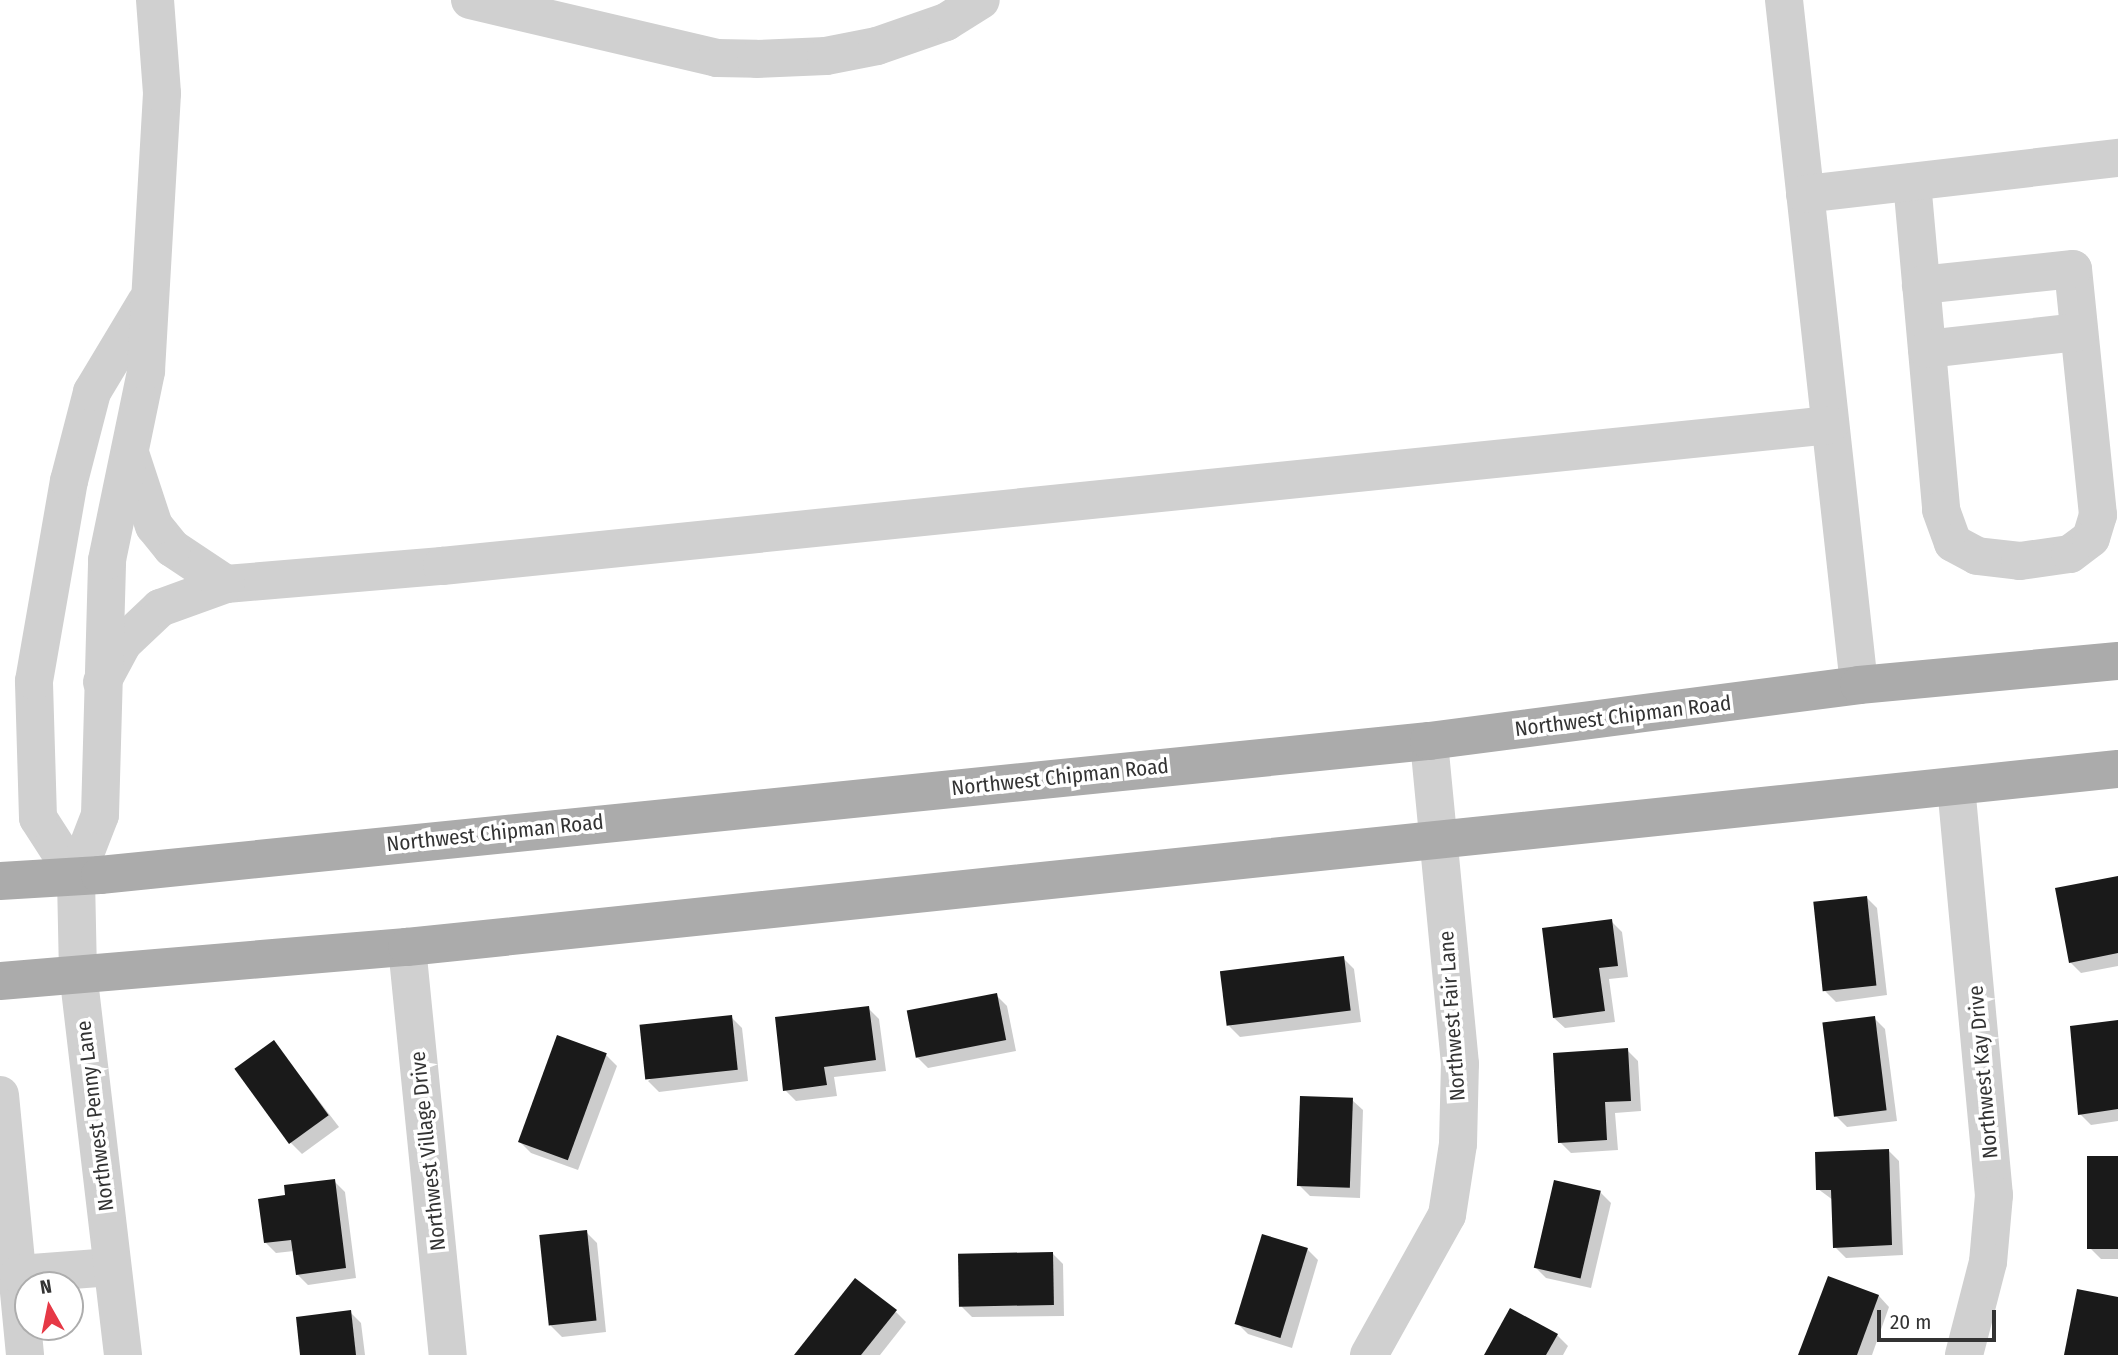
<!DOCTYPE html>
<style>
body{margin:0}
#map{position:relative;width:2118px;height:1355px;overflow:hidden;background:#fff;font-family:"Fira Sans Condensed",sans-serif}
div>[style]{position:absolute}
.shadow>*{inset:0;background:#0003}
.building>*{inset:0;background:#1a1a1a;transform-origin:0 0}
.minor>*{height:38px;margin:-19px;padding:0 19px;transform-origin:19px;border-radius:19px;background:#d0d0d0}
.major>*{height:38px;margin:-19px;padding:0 19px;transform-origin:19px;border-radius:19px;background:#ababab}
span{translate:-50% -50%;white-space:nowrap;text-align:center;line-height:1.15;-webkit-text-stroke:7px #fff;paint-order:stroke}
.street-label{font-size:21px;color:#333}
.north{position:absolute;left:14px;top:1271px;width:70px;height:70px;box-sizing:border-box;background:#fff;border:2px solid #adadad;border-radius:50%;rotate:351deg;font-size:19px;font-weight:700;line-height:28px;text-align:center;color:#333}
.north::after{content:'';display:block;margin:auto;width:24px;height:32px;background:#e63946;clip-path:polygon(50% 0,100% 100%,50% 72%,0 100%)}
.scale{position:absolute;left:1877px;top:1310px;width:119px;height:32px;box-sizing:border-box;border:4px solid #333;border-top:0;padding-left:9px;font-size:21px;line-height:24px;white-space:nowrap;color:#333;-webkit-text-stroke:5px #fff;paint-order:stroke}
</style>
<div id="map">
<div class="shadow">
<div style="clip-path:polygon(2118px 878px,2118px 966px,2081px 973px,2070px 962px)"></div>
<div style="clip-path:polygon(1866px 897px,1877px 908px,1887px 995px,1836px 1002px,1825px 991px)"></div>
<div style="clip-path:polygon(1611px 921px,1622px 932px,1628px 977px,1609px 979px,1615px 1022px,1565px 1028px,1554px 1018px)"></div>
<div style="clip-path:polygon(1343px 958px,1354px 969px,1361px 1022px,1240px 1037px,1229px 1026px)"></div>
<div style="clip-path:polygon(996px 995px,1007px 1006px,1016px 1051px,928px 1068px,917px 1057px)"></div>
<div style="clip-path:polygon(868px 1008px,879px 1019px,886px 1071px,834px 1077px,837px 1096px,796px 1101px,785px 1090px)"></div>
<div style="clip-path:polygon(731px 1017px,742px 1028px,748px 1081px,659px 1092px,648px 1081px)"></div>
<div style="clip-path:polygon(1874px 1018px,1885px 1029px,1897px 1121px,1847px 1127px,1836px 1116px)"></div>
<div style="clip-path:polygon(2118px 1021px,2118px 1121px,2091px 1125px,2080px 1114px)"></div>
<div style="clip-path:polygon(274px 1042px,339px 1127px,302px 1154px,291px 1143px)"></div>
<div style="clip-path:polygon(1627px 1050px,1638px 1061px,1641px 1111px,1615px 1113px,1618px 1150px,1571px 1153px,1560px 1142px)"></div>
<div style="clip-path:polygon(606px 1055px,617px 1066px,578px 1170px,531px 1153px,520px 1142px)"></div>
<div style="clip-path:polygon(1352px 1100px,1363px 1110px,1360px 1198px,1310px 1196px,1299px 1185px)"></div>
<div style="clip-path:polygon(1888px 1150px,1899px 1161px,1903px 1255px,1846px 1258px,1835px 1247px,1833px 1200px,1818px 1189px)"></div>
<div style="clip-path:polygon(2118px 1157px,2118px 1259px,2101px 1259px,2090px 1248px)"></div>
<div style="clip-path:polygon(334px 1181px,345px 1192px,356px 1278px,308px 1285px,297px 1274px,294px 1251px,276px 1253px,265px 1242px,287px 1197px)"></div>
<div style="clip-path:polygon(1600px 1192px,1611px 1203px,1591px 1288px,1546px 1278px,1535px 1267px)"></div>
<div style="clip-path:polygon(586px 1232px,597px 1243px,606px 1332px,562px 1337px,551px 1326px)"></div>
<div style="clip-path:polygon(1307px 1249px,1318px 1260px,1292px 1348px,1248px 1334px,1237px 1323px)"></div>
<div style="clip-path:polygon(1052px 1253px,1063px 1264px,1064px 1316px,972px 1317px,961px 1306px)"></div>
<div style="clip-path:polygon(1829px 1278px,1879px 1296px,1889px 1307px,1872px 1355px,1801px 1355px)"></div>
<div style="clip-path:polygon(350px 1312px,361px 1323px,365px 1355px,302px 1355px)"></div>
<div style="clip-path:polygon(896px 1312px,906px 1322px,880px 1355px,796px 1355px)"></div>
<div style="clip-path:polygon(1557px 1335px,1568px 1346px,1563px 1355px,1486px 1355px)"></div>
</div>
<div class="building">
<div style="clip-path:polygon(2118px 876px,2118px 953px,2069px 963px,2055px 888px)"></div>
<div style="left:1867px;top:896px;width:90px;height:54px;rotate:84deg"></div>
<div style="clip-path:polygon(1612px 919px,1618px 966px,1599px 968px,1605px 1011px,1553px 1018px,1542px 928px)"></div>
<div style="left:1344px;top:956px;width:55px;height:125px;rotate:83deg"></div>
<div style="left:997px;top:993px;width:48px;height:92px;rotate:79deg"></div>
<div style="clip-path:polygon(869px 1006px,876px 1060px,824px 1067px,827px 1085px,783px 1091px,775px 1017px)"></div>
<div style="left:732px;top:1015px;width:55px;height:93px;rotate:84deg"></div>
<div style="left:1875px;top:1016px;width:95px;height:53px;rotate:83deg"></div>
<div style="clip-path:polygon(2118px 1020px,2118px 1109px,2078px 1115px,2070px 1026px)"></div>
<div style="left:557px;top:1035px;width:53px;height:114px;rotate:20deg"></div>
<div style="left:274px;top:1040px;width:93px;height:49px;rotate:54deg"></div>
<div style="clip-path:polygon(1628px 1048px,1631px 1101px,1605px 1102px,1607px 1140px,1558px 1143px,1553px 1053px)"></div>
<div style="left:1300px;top:1096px;width:53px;height:90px;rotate:2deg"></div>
<div style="clip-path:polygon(1889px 1149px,1892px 1245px,1833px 1248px,1831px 1190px,1816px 1190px,1815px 1152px)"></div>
<div style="left:2087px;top:1156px;width:31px;height:93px"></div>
<div style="clip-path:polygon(335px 1179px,346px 1268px,296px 1275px,291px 1240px,264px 1243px,258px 1199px,285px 1195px,284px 1185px)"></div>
<div style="left:1554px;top:1180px;width:48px;height:90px;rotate:13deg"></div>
<div style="left:587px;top:1230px;width:91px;height:48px;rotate:84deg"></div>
<div style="left:1262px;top:1234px;width:48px;height:94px;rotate:17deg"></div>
<div style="left:1053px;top:1252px;width:53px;height:95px;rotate:89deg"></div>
<div style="clip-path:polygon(1828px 1276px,1879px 1295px,1857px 1355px,1798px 1355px)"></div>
<div style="clip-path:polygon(855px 1278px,897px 1310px,861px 1355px,794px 1355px)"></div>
<div style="clip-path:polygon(2077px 1289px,2118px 1297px,2118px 1355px,2064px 1355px)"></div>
<div style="clip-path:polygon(1510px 1308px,1558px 1334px,1546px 1355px,1484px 1355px)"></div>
<div style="clip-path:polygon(351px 1310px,356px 1355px,300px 1355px,296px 1317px)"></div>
</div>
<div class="minor">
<div style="left:470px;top:0;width:254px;rotate:13.2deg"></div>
<div style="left:717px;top:58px;width:39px;rotate:1deg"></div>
<div style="left:756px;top:59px;width:70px;rotate:-2.5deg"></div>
<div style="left:826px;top:56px;width:52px;rotate:-11.1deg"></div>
<div style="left:877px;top:46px;width:73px;rotate:-19.2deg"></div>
<div style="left:946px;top:22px;width:41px;rotate:-32.2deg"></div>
<div style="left:1784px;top:0;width:689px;rotate:83.75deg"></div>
<div style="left:1912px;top:182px;width:329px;rotate:84.9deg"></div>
<div style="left:1941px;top:510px;width:35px;rotate:70deg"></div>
<div style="left:1953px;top:543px;width:27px;rotate:28deg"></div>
<div style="left:1977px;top:556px;width:43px;rotate:6.6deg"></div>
<div style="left:2020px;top:561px;width:50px;rotate:-8deg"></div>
<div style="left:2070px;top:554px;width:26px;rotate:-37deg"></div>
<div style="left:2091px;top:538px;width:24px;rotate:-73deg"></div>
<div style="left:2098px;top:515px;width:247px;rotate:-95.8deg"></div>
<div style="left:2073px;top:269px;width:153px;rotate:174deg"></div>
<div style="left:1805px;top:194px;width:315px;rotate:-6.6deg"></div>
<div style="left:1927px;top:349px;width:153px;rotate:-6.4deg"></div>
<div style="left:226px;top:584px;width:217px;rotate:-4.8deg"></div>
<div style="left:442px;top:566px;width:1395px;rotate:-5.8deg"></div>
<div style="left:102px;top:682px;width:44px;rotate:-61.7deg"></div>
<div style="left:123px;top:643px;width:51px;rotate:-43.4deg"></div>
<div style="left:160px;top:608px;width:70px;rotate:-20deg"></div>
<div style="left:226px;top:584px;width:65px;rotate:-146.3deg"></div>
<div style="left:172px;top:548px;width:28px;rotate:-129deg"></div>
<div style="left:154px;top:526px;width:74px;rotate:-108.2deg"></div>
<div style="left:1956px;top:786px;width:411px;rotate:84.7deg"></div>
<div style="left:1994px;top:1195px;width:67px;rotate:95.1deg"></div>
<div style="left:1988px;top:1262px;width:96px;rotate:104.5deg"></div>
<div style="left:76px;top:877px;width:70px;rotate:-122.8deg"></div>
<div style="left:38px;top:818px;width:137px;rotate:-91.7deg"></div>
<div style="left:34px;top:681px;width:203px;rotate:-80.1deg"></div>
<div style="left:69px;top:481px;width:92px;rotate:-75.5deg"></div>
<div style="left:92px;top:392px;width:105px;rotate:-59deg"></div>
<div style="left:407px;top:947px;width:410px;rotate:84.3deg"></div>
<div style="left:0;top:1095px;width:261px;rotate:84.5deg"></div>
<div style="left:19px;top:1274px;width:93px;rotate:-4.3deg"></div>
<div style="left:123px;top:1355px;width:384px;rotate:-96.7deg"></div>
<div style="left:78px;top:974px;width:97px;rotate:-91.2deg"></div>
<div style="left:76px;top:877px;width:66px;rotate:-68.8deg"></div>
<div style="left:100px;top:815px;width:255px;rotate:-88.4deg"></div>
<div style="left:107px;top:560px;width:193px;rotate:-78.3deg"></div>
<div style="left:146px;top:371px;width:278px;rotate:-86.7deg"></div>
<div style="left:162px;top:93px;width:93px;rotate:-94.3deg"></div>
<div style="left:1369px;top:1355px;width:160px;rotate:-60.9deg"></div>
<div style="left:1447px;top:1215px;width:72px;rotate:-81.2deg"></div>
<div style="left:1458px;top:1144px;width:80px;rotate:-88.6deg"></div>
<div style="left:1460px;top:1064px;width:324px;rotate:-95.5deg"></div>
</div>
<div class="major">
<div style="left:0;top:881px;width:100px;rotate:-3.4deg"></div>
<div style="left:100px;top:875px;width:1336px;rotate:-5.76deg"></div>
<div style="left:1429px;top:741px;width:434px;rotate:-7.4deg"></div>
<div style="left:1859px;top:685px;width:260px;rotate:-5.3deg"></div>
<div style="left:0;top:981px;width:408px;rotate:-4.8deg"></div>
<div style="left:407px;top:947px;width:1720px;rotate:-5.94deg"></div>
</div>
<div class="street-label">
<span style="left:1623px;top:716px;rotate:-7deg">Northwest Chipman Road</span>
<span style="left:1060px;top:777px;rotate:-6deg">Northwest Chipman Road</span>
<span style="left:495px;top:833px;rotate:-6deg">Northwest Chipman Road</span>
<span style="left:1452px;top:1016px;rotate:-94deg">Northwest Fair Lane</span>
<span style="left:1983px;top:1072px;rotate:-95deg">Northwest Kay Drive</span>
<span style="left:95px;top:1116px;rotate:-97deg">Northwest Penny Lane</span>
<span style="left:428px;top:1151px;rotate:-96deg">Northwest Village Drive</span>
</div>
<div class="north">N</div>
<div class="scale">20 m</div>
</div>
